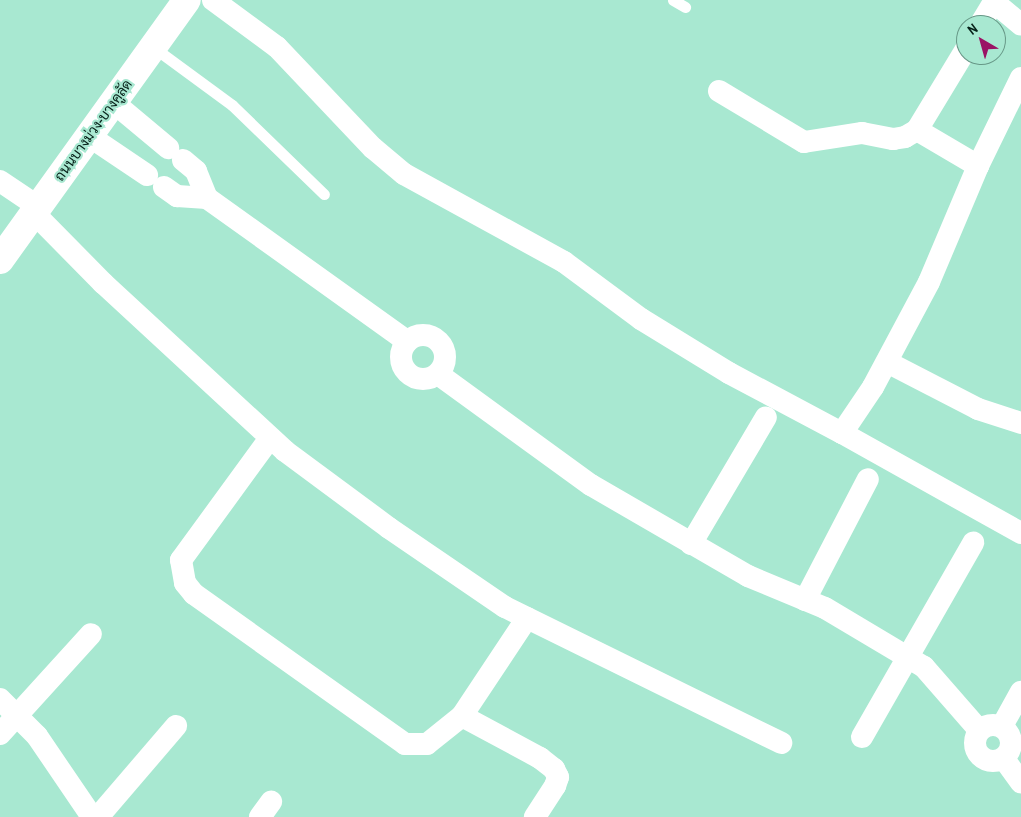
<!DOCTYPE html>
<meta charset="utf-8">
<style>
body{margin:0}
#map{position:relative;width:1021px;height:817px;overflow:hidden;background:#a8e8d1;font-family:"Archivo Narrow",Sarabun,sans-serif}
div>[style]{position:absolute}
.service>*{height:11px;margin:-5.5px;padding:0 5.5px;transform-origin:5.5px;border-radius:5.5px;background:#fff}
.minor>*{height:22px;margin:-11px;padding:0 11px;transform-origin:11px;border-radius:11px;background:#fff}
.minor>.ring{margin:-11px;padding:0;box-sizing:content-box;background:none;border:22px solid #fff;border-radius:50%}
.tertiary>*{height:28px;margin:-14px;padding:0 14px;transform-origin:14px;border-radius:14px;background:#fff}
span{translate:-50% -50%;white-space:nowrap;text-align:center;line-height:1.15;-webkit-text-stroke:4.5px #a8e8d1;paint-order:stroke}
.street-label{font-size:14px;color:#062018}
.north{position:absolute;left:956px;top:15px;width:50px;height:50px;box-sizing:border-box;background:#a8e8d1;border:1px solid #679887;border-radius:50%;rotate:322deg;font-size:14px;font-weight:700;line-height:20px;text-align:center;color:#062018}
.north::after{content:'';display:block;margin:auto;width:18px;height:22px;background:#9a1365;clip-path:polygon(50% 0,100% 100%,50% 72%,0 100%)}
</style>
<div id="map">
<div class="service">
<div style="left:673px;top:0;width:14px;rotate:30deg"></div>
<div style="left:153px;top:47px;width:98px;rotate:36.3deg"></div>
<div style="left:232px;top:105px;width:128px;rotate:44.1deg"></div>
</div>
<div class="minor">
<div style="left:213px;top:0;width:79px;rotate:36.3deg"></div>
<div style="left:277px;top:47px;width:139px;rotate:46.5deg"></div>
<div style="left:373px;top:148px;width:40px;rotate:40deg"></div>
<div style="left:404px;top:174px;width:183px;rotate:28.8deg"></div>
<div style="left:564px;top:262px;width:96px;rotate:36.5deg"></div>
<div style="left:641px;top:319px;width:103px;rotate:31.5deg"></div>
<div style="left:729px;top:373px;width:128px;rotate:28deg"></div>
<div style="left:842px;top:433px;width:55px;rotate:-56deg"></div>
<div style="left:873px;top:387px;width:119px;rotate:-61.9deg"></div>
<div style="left:929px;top:282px;width:126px;rotate:-67.1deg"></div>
<div style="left:978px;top:166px;width:98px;rotate:-64deg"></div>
<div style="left:980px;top:25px;width:27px;rotate:-59deg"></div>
<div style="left:994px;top:2px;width:35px;rotate:40deg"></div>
<div style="left:719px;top:91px;width:99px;rotate:31deg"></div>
<div style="left:804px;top:142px;width:59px;rotate:-8.8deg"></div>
<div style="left:862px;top:133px;width:32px;rotate:11deg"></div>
<div style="left:893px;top:139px;width:12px;rotate:-9deg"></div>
<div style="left:905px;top:137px;width:14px;rotate:-30deg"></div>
<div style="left:917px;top:130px;width:95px;rotate:-58.8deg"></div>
<div style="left:113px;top:102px;width:72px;rotate:39.9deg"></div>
<div style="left:917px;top:130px;width:71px;rotate:30.5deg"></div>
<div style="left:89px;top:136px;width:70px;rotate:33.9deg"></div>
<div style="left:183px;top:160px;width:17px;rotate:40deg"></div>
<div style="left:196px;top:171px;width:29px;rotate:68deg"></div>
<div style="left:0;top:181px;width:45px;rotate:34deg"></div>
<div style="left:164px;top:187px;width:16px;rotate:35deg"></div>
<div style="left:177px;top:196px;width:30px;rotate:4deg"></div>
<div style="left:207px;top:198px;width:246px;rotate:35.6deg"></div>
<div style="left:33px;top:212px;width:100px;rotate:45.4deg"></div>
<div style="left:103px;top:283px;width:248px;rotate:42.7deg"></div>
<div style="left:285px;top:451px;width:129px;rotate:36.5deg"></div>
<div style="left:389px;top:528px;width:140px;rotate:34.3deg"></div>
<div style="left:505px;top:607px;width:308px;rotate:26.2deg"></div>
<div class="ring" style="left:401px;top:335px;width:22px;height:22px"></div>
<div style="left:887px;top:362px;width:102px;rotate:27.3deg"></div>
<div style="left:978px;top:409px;width:45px;rotate:18deg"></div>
<div style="left:438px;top:374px;width:189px;rotate:36deg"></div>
<div style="left:591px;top:485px;width:181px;rotate:30.1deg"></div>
<div style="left:748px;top:576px;width:83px;rotate:22.6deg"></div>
<div style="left:825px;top:608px;width:115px;rotate:30.8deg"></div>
<div style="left:924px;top:667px;width:84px;rotate:48.9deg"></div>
<div style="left:842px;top:433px;width:205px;rotate:29.2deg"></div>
<div style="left:270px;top:438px;width:151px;rotate:126.1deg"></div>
<div style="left:181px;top:560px;width:23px;rotate:80deg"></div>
<div style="left:185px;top:583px;width:14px;rotate:51deg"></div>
<div style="left:194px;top:594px;width:259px;rotate:35.4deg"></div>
<div style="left:405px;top:744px;width:22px"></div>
<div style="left:427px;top:744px;width:45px;rotate:-38.7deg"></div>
<div style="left:691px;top:544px;width:147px;rotate:-59.4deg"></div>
<div style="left:805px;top:600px;width:136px;rotate:-62.5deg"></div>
<div style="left:527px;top:618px;width:118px;rotate:123.6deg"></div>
<div style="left:462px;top:716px;width:89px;rotate:28.3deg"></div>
<div style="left:540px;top:758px;width:18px;rotate:38deg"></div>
<div style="left:554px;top:769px;width:9px;rotate:63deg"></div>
<div style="left:558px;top:777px;width:9px;rotate:108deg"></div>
<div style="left:555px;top:786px;width:37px;rotate:123deg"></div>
<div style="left:0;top:699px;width:52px;rotate:45deg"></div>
<div style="left:37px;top:736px;width:98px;rotate:55.8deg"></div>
<div class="ring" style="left:975px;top:725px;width:14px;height:14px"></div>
<div style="left:1002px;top:726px;width:39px;rotate:-61deg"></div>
<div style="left:0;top:734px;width:135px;rotate:-47.7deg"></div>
<div style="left:862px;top:737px;width:224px;rotate:-60.2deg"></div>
<div style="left:1004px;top:759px;width:29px;rotate:54deg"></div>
<div style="left:98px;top:817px;width:120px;rotate:-49.4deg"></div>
<div style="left:260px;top:817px;width:19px;rotate:-54deg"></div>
</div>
<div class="tertiary">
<div style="left:0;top:260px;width:320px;rotate:-54.3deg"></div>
</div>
<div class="street-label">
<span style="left:93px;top:130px;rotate:-54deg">ถนนบางม่วง-บางคูลัด</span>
</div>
<div class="north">N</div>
</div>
